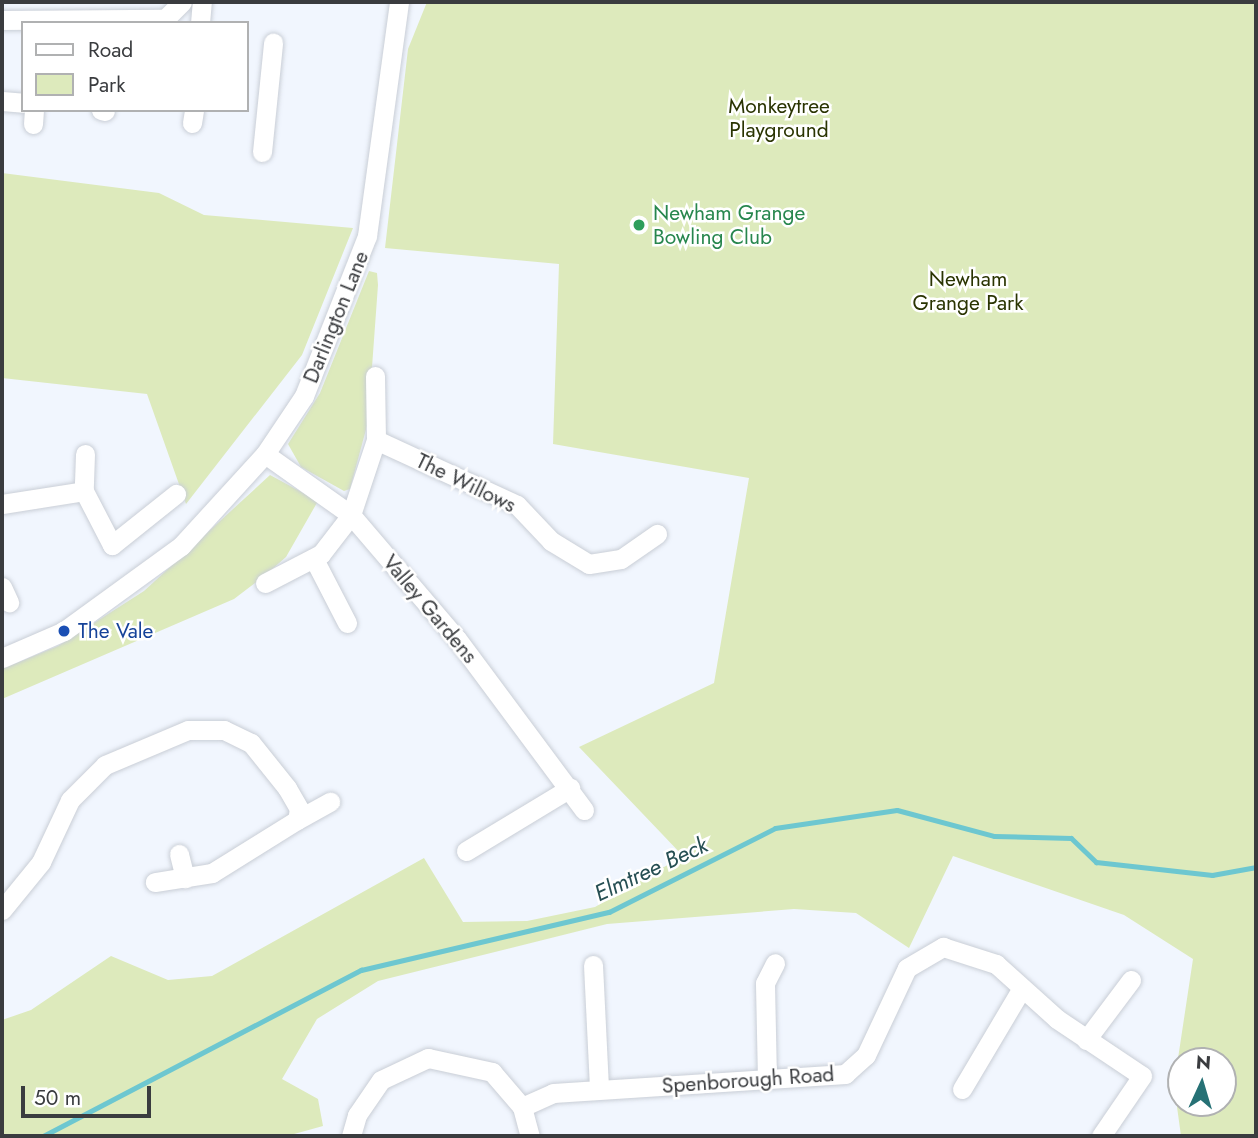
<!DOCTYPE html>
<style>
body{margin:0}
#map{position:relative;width:1258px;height:1138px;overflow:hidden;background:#f1f6fe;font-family:Jost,sans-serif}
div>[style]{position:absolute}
.green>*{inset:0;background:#ddeabc}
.stream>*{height:5px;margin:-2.5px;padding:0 2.5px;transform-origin:2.5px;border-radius:2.5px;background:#6dc7d0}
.roads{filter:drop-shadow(0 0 2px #c9ced6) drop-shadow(0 0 2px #c9ced6)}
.minor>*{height:19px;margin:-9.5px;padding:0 9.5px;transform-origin:9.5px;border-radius:9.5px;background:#fff}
.dots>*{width:19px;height:19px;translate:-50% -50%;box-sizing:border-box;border:4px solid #fff;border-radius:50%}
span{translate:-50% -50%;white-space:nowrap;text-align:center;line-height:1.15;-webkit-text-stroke:5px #fff;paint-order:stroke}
.park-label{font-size:21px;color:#2a3402}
.leisure-label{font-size:21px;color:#27864d}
.left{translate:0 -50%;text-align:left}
.street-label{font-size:21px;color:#3a3c3f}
.transit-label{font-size:21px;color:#164399}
.water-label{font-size:23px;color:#264f53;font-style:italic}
.frame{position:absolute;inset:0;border:4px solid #3a3c3f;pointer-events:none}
.legend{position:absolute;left:21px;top:21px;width:228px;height:91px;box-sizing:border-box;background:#fff;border:2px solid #b0b1b2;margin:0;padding:9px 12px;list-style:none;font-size:21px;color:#3a3c3f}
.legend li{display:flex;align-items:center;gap:14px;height:35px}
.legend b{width:35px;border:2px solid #b0b1b2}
.north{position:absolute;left:1167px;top:1047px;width:70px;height:70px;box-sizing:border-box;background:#fff;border:2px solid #b0b1b2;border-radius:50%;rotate:4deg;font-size:19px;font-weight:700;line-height:28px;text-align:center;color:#3a3c3f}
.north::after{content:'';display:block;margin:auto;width:24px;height:32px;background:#267175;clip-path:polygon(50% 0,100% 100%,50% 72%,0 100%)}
.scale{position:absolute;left:21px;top:1086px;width:130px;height:32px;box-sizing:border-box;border:4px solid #3a3c3f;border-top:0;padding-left:9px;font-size:21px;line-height:24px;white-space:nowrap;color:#3a3c3f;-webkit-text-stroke:5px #fff;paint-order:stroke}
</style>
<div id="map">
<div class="green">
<div style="clip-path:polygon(evenodd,427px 2px,1256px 2px,1256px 1136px,1181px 1136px,1174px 1085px,1193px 959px,1124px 915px,953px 856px,909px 948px,856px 913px,794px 909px,607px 924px,378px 981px,317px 1019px,282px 1079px,318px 1099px,323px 1126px,287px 1136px,2px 1136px,2px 1020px,31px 1010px,111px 956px,168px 980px,212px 976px,424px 858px,463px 922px,527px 921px,595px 907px,683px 856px,579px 747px,714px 683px,749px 478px,553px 444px,559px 264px,385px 248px,408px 49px,427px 2px,1223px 1061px,1223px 1103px,1181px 1103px,1181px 1061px,1223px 1061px)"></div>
<div style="clip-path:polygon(2px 173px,159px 193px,204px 215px,353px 228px,302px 355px,186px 504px,147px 394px,2px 378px)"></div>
<div style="clip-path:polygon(369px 271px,377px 273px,378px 285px,368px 422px,350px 489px,344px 491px,301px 467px,288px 444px,320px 393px)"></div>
<div style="clip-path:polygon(270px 475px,318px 501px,286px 557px,263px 577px,234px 599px,2px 699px,2px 669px,58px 646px,144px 591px)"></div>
</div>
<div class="stream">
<div style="left:43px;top:1136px;width:359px;rotate:-27.6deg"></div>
<div style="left:361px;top:970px;width:255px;rotate:-13.2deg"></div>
<div style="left:609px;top:912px;width:186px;rotate:-26.8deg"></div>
<div style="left:775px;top:828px;width:123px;rotate:-8.4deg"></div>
<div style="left:897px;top:810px;width:100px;rotate:15deg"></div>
<div style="left:994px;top:836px;width:77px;rotate:1.5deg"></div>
<div style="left:1071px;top:838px;width:35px;rotate:44deg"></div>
<div style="left:1096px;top:862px;width:117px;rotate:6.4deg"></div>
<div style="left:1212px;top:875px;width:45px;rotate:-10.3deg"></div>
</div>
<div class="roads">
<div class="minor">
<div style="left:2px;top:20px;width:163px;rotate:-0.4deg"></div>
<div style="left:165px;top:19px;width:24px;rotate:-45deg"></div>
<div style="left:200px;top:23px;width:21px;rotate:-85deg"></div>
<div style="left:2px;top:101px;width:21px;rotate:5deg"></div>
<div style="left:101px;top:110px;width:4px;rotate:14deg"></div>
<div style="left:192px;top:123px;width:13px;rotate:-81deg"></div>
<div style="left:33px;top:124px;width:14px;rotate:-86deg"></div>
<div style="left:262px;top:152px;width:110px;rotate:-84.2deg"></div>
<div style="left:376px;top:440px;width:155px;rotate:24.7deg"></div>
<div style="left:517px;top:505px;width:50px;rotate:46.6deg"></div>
<div style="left:551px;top:541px;width:44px;rotate:31.2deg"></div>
<div style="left:589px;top:564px;width:32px;rotate:-9deg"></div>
<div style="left:621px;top:559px;width:44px;rotate:-34.8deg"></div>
<div style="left:85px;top:454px;width:37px;rotate:92deg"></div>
<div style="left:84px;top:491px;width:61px;rotate:62.6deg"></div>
<div style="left:112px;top:545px;width:82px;rotate:-38.6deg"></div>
<div style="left:265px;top:454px;width:105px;rotate:35.3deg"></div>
<div style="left:351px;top:515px;width:163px;rotate:49.5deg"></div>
<div style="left:457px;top:639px;width:213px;rotate:53.4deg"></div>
<div style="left:2px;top:504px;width:83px;rotate:-9deg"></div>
<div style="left:314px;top:559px;width:72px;rotate:62.7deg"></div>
<div style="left:265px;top:583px;width:63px;rotate:-27.4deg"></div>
<div style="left:321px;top:554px;width:49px;rotate:-52.4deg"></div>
<div style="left:351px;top:515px;width:79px;rotate:-71.6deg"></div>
<div style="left:376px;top:440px;width:64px;rotate:-90.9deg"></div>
<div style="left:2px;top:587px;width:17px;rotate:65deg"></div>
<div style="left:2px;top:658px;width:68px;rotate:-23.5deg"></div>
<div style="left:64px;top:631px;width:145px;rotate:-36deg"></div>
<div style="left:181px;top:546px;width:125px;rotate:-47.6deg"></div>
<div style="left:265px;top:454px;width:70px;rotate:-56.1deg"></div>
<div style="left:304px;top:396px;width:172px;rotate:-68.5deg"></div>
<div style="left:367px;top:236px;width:236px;rotate:-82.2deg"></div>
<div style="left:297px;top:820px;width:38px;rotate:-29deg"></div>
<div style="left:466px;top:851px;width:122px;rotate:-31.2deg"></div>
<div style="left:179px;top:854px;width:25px;rotate:76deg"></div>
<div style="left:2px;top:910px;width:62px;rotate:-50.9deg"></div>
<div style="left:41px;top:862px;width:68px;rotate:-64.9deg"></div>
<div style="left:70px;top:800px;width:49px;rotate:-45deg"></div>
<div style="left:105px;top:765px;width:90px;rotate:-22.9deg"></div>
<div style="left:188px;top:730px;width:36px"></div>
<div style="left:224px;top:730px;width:30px;rotate:26deg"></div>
<div style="left:251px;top:743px;width:58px;rotate:51.3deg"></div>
<div style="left:287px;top:788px;width:24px;rotate:60deg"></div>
<div style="left:299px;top:809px;width:11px;rotate:100deg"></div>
<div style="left:297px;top:820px;width:100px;rotate:148.1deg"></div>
<div style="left:212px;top:873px;width:58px;rotate:171deg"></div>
<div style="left:593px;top:965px;width:124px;rotate:87.2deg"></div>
<div style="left:1086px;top:1040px;width:75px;rotate:-53.1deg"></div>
<div style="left:767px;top:1080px;width:97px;rotate:-91.2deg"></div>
<div style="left:765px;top:983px;width:22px;rotate:-63deg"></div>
<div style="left:962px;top:1089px;width:117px;rotate:-59.3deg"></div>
<div style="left:522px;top:1107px;width:34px;rotate:-24deg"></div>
<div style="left:553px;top:1093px;width:293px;rotate:-3.7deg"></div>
<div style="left:845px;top:1074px;width:28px;rotate:-42deg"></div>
<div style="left:866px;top:1055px;width:96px;rotate:-64.8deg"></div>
<div style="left:907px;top:968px;width:42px;rotate:-30.3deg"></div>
<div style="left:943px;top:947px;width:56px;rotate:17.8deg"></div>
<div style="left:996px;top:964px;width:82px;rotate:42deg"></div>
<div style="left:1057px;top:1019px;width:102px;rotate:33.8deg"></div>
<div style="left:1142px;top:1076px;width:73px;rotate:124.3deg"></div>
<div style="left:351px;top:1136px;width:22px;rotate:-74deg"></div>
<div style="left:357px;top:1115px;width:42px;rotate:-55.6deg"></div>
<div style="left:381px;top:1080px;width:52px;rotate:-25.1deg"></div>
<div style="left:428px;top:1058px;width:66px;rotate:12.3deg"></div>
<div style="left:492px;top:1072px;width:46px;rotate:49.4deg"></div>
<div style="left:522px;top:1107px;width:30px;rotate:75deg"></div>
</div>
</div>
<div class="dots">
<div style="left:639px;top:225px;background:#2e9e5b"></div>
<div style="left:64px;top:631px;background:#1a4fb4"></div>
</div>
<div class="park-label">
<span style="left:779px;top:118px">Monkeytree<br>Playground</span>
<span style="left:968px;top:291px">Newham<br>Grange Park</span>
</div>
<div class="leisure-label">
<span class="left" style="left:653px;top:225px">Newham Grange<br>Bowling Club</span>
</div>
<div class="street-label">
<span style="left:336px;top:317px;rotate:-68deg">Darlington Lane</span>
<span style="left:466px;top:483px;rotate:26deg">The Willows</span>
<span style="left:430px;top:609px;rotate:50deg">Valley Gardens</span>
<span style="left:748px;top:1080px;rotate:-4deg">Spenborough Road</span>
</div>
<div class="transit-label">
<span class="left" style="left:78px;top:631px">The Vale</span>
</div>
<div class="water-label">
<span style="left:651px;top:869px;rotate:-25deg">Elmtree Beck</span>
</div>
<div class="frame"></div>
<ul class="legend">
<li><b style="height:9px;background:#fff"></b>Road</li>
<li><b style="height:19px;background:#ddeabc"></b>Park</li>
</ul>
<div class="north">N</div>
<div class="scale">50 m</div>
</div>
